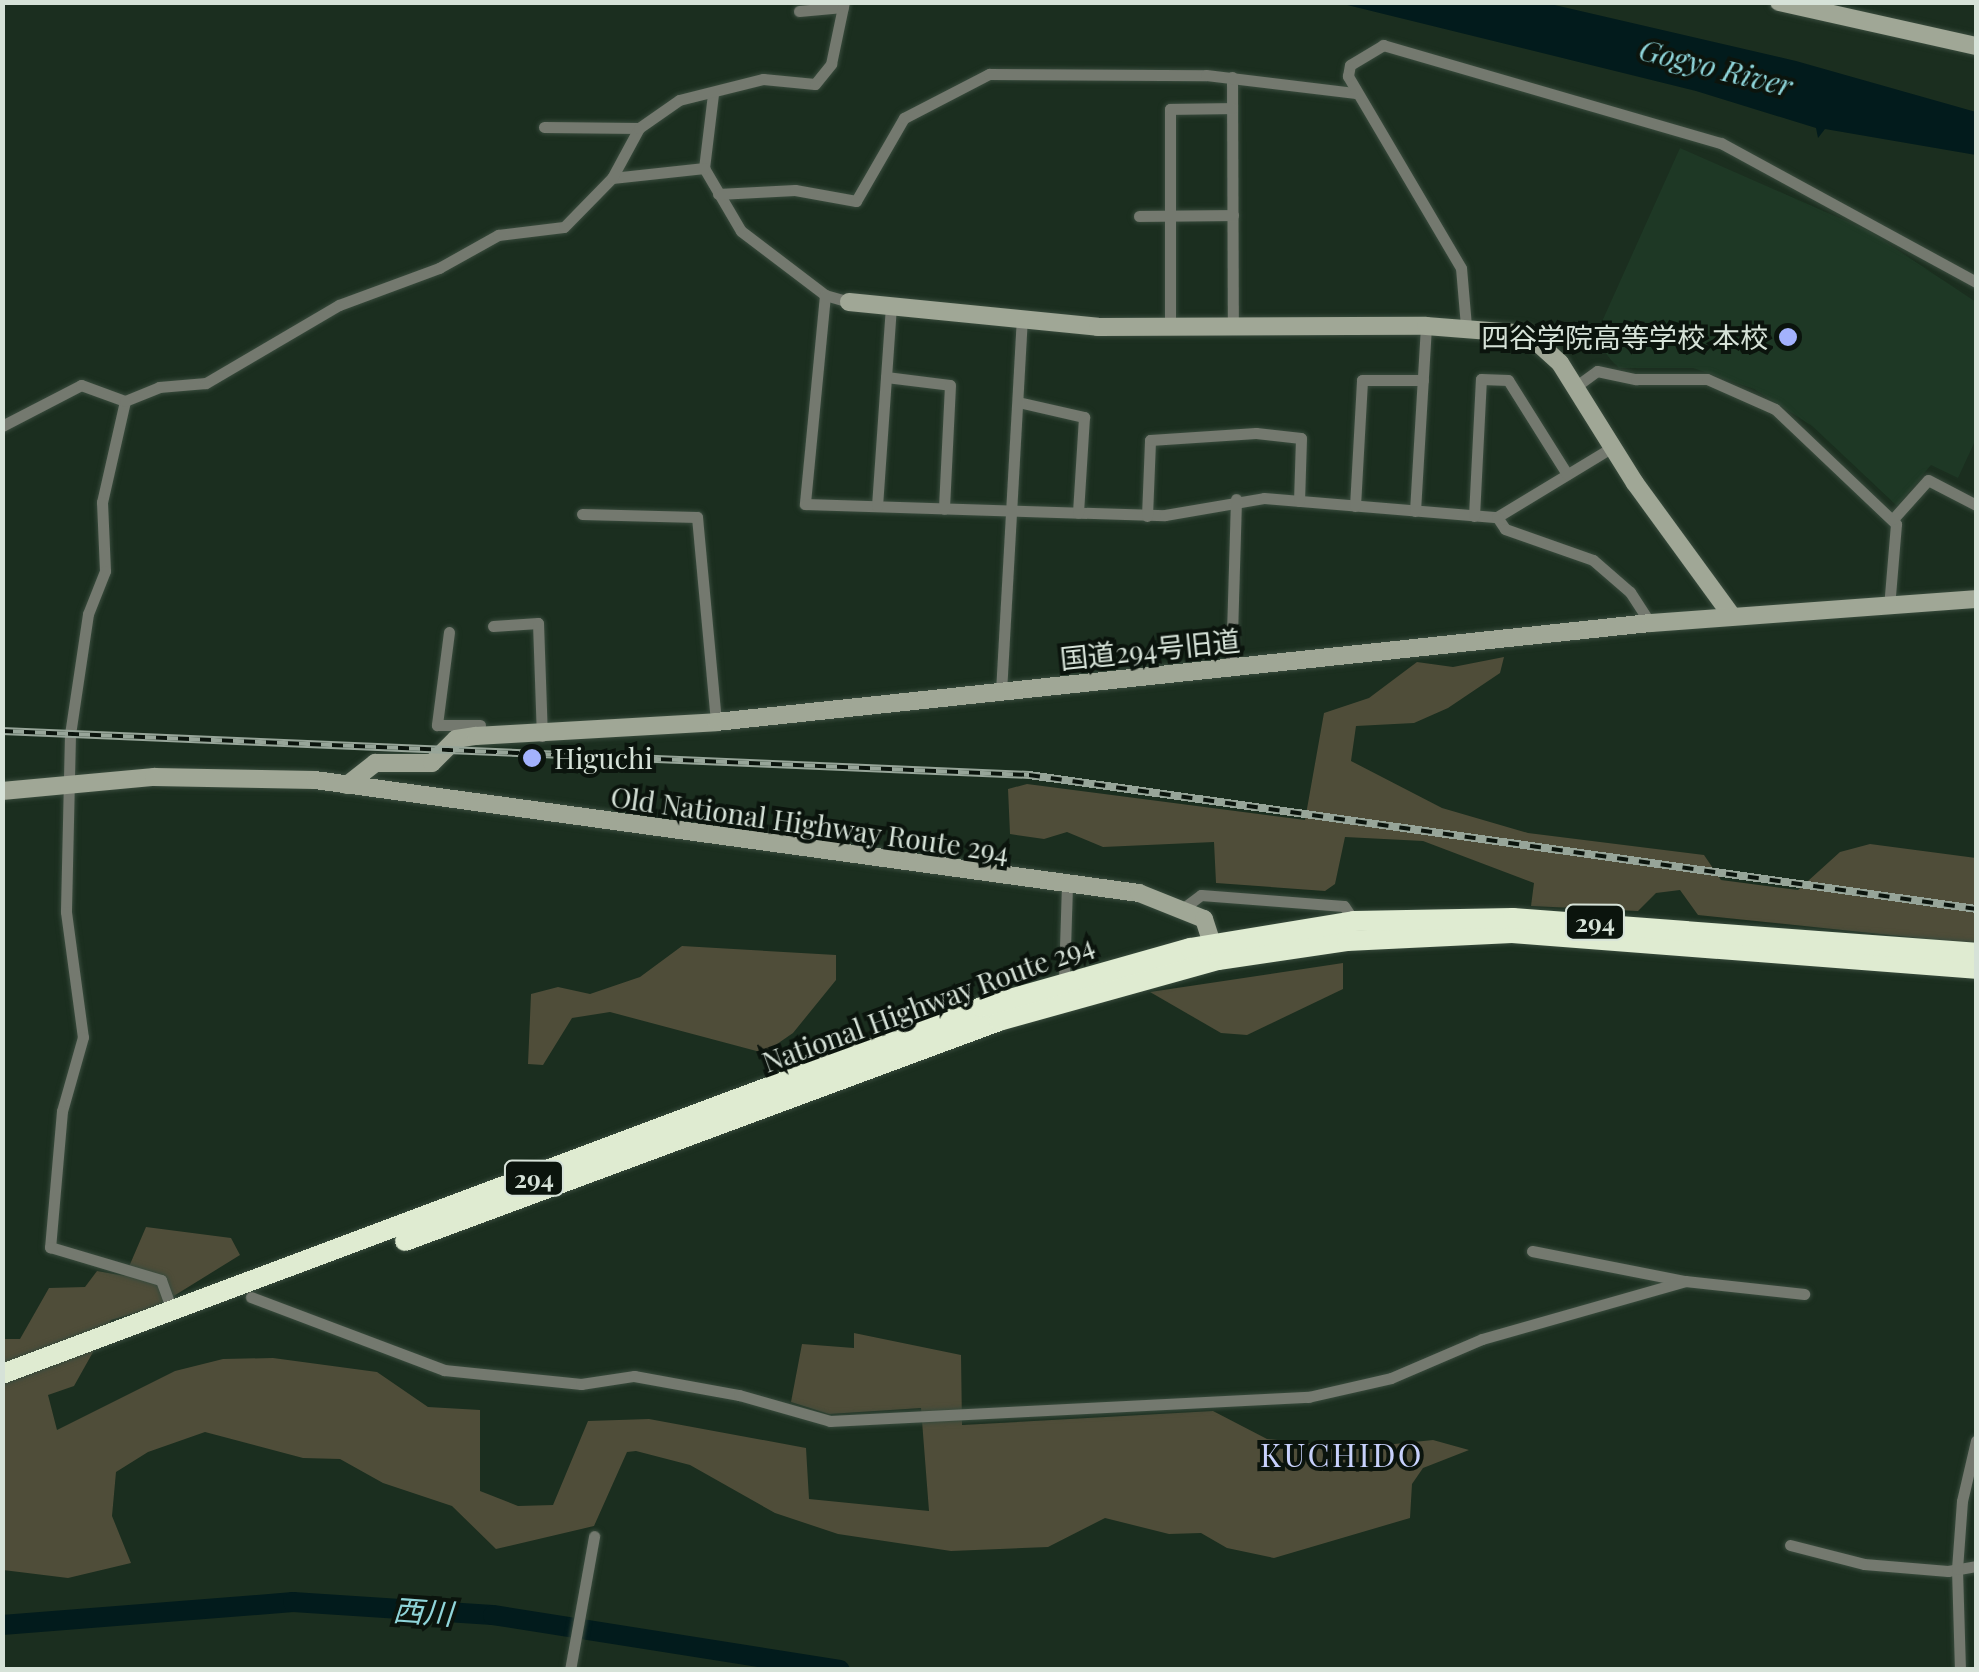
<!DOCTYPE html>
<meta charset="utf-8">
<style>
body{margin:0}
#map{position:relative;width:1979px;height:1672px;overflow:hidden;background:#1b2e1f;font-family:"Playfair Display","Noto Sans JP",serif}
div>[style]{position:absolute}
.built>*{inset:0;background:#1e3825}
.green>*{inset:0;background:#4f4d39}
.water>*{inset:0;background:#021b1c}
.river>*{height:20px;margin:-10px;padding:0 10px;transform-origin:10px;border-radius:10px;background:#021b1c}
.roads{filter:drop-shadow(0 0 2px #394b3d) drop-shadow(0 0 2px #394b3d)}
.street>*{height:11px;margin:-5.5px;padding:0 5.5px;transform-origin:5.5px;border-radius:5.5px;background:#74796f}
.secondary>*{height:18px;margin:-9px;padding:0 9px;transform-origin:9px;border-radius:9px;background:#a0a796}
.highway>*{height:20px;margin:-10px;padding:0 10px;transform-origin:10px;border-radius:10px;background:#dfebd1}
.rail>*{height:8px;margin-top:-4px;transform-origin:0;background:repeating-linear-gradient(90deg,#0b140d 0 11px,#97a599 0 22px);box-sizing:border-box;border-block:2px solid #97a599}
.dots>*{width:28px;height:28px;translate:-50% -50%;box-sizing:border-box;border:5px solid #0b140d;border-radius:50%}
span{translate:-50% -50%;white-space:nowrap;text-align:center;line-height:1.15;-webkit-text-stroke:8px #0b140d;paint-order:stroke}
.shield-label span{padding:2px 8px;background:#0b140d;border:2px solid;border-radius:8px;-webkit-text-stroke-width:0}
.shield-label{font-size:25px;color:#d6e2d8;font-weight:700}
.poi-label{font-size:28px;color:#d6e2d8}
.right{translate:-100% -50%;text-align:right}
.left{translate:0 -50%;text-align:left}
.street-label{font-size:28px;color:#d6e2d8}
.water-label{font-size:30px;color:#8fd5da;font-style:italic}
.quarter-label{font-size:32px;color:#c8d1fc;letter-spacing:2.5px}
.frame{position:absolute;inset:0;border:5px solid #d6e2d8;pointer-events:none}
</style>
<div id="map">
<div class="built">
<div style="clip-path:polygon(1680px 148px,1869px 231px,1976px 302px,1976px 439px,1958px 478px,1931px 465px,1897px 506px,1812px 426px,1754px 389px,1693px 368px,1619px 368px,1611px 360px,1601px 347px,1600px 326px)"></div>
</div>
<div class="green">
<div style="clip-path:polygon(1504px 657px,1500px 673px,1448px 708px,1414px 723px,1356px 726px,1351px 761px,1442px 808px,1528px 833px,1704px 855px,1721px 880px,1798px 890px,1840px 852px,1870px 844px,1976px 858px,1976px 944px,1698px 915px,1680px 890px,1656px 893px,1638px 911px,1531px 906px,1534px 883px,1423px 841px,1345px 837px,1335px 884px,1325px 891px,1216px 883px,1214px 842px,1103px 847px,1067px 832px,1044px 839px,1010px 834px,1008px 789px,1027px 784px,1305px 820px,1324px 713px,1369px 698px,1417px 662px,1453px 667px)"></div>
<div style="clip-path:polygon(682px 946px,836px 955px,836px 980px,793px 1033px,764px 1053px,610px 1012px,572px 1018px,543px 1065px,528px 1064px,531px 994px,558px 987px,590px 994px,640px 977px)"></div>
<div style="clip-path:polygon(1343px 963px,1343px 989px,1247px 1035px,1221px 1033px,1150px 992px)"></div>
<div style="clip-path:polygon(146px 1227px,231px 1238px,240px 1255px,156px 1307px,111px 1320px,74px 1386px,48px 1395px,57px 1430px,175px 1371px,223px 1359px,273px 1358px,377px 1372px,428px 1407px,480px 1410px,480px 1491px,518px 1506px,553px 1505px,588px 1421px,649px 1419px,806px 1448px,809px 1499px,929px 1511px,921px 1408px,829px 1414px,791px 1402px,802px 1344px,854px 1348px,854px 1333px,961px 1355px,962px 1425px,1213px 1411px,1267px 1439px,1356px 1448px,1433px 1440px,1469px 1450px,1423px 1468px,1412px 1484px,1410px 1518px,1274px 1558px,1227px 1548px,1201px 1533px,1169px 1534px,1105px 1518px,1048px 1547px,951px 1551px,838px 1534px,775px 1513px,690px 1465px,636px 1451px,627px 1452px,594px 1526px,496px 1549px,452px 1506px,383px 1483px,340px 1459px,303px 1458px,205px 1432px,148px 1452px,116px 1472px,112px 1516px,131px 1563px,68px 1578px,3px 1570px,2px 1339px,20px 1339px,49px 1288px,85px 1287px,97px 1271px,125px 1276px)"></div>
</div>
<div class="water">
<div style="clip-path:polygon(1339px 3px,1546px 3px,1796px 61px,1976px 112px,1976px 155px,1825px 129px,1818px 138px,1816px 128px,1696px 91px)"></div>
</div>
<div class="river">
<div style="left:2px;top:1625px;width:292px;rotate:-4.5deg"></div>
<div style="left:293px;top:1602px;width:200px;rotate:3.7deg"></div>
<div style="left:493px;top:1615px;width:351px;rotate:9deg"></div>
</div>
<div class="roads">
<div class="street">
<div style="left:799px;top:11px;width:44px;rotate:-5.2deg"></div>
<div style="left:1232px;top:77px;width:248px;rotate:89.8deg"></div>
<div style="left:713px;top:94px;width:75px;rotate:96.9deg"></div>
<div style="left:704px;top:168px;width:73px;rotate:59.6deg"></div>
<div style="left:741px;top:231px;width:106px;rotate:37.3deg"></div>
<div style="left:825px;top:295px;width:25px;rotate:16deg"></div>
<div style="left:544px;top:127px;width:95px;rotate:0.6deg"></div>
<div style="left:612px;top:178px;width:93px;rotate:-6.2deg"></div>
<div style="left:718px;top:194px;width:77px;rotate:-3deg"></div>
<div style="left:795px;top:190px;width:62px;rotate:10.2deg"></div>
<div style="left:856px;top:201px;width:96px;rotate:-60deg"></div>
<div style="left:904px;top:118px;width:96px;rotate:-27.4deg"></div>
<div style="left:989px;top:74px;width:217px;rotate:0.3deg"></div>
<div style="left:1206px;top:75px;width:149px;rotate:6.9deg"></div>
<div style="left:1139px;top:216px;width:94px;rotate:-0.6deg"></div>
<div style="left:825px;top:295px;width:210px;rotate:95.5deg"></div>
<div style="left:805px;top:504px;width:360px;rotate:1.8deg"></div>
<div style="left:1165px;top:515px;width:100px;rotate:-9.7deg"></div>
<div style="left:1264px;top:498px;width:234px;rotate:4.7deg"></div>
<div style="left:1497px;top:517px;width:133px;rotate:-31.2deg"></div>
<div style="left:1170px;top:326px;width:217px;rotate:-90deg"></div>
<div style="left:1170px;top:109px;width:62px;rotate:-0.9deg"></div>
<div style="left:1466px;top:326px;width:58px;rotate:-94.9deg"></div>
<div style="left:1461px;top:268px;width:223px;rotate:-120.5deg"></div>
<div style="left:1348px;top:76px;width:11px;rotate:-80deg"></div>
<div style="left:1350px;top:65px;width:39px;rotate:-31deg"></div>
<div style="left:1383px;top:45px;width:352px;rotate:16.2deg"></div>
<div style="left:1721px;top:143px;width:290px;rotate:28.6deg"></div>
<div style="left:886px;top:377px;width:64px;rotate:7.1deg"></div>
<div style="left:950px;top:385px;width:124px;rotate:92.8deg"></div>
<div style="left:1575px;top:387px;width:27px;rotate:-36deg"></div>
<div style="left:1597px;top:371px;width:40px;rotate:12deg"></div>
<div style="left:1636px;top:379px;width:71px"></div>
<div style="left:1707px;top:379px;width:74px;rotate:23.8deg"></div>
<div style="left:1775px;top:409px;width:167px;rotate:43.5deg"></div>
<div style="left:1896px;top:524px;width:83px;rotate:94.8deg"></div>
<div style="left:125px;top:401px;width:104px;rotate:102.8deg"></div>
<div style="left:102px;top:502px;width:69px;rotate:87.5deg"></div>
<div style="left:105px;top:571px;width:46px;rotate:111.6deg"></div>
<div style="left:88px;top:614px;width:121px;rotate:98.5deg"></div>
<div style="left:70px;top:734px;width:178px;rotate:91.3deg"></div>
<div style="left:66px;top:912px;width:126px;rotate:82.3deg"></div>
<div style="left:83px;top:1037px;width:77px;rotate:105.8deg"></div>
<div style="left:62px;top:1111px;width:137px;rotate:95deg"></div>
<div style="left:50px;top:1247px;width:116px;rotate:16.6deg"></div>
<div style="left:161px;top:1280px;width:33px;rotate:70deg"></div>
<div style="left:1018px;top:402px;width:68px;rotate:12.8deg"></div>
<div style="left:1084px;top:417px;width:96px;rotate:93.6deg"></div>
<div style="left:2px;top:426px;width:89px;rotate:-27.4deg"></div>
<div style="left:81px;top:385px;width:47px;rotate:20deg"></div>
<div style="left:125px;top:401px;width:37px;rotate:-22deg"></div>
<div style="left:159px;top:387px;width:47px;rotate:-4.9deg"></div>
<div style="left:206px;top:383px;width:154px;rotate:-30.4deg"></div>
<div style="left:339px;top:305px;width:107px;rotate:-20.3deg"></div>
<div style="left:439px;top:268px;width:68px;rotate:-29.2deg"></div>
<div style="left:498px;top:235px;width:66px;rotate:-6.9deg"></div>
<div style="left:564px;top:227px;width:69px;rotate:-45.6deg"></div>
<div style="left:612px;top:178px;width:57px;rotate:-61.6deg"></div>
<div style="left:639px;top:128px;width:49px;rotate:-35deg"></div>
<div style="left:679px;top:100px;width:87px;rotate:-14deg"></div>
<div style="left:763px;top:79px;width:52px;rotate:5.5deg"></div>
<div style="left:815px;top:84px;width:26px;rotate:-51deg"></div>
<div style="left:831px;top:64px;width:63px;rotate:-78.2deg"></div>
<div style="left:877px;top:506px;width:200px;rotate:-86deg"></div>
<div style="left:1355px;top:506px;width:126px;rotate:-86.8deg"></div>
<div style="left:1362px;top:380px;width:61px"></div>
<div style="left:1415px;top:511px;width:185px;rotate:-86.6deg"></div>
<div style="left:582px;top:514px;width:115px;rotate:1.5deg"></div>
<div style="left:697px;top:517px;width:206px;rotate:84.7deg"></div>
<div style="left:1147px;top:516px;width:76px;rotate:-87.7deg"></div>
<div style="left:1150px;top:440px;width:106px;rotate:-3.8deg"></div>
<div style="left:1256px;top:433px;width:45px;rotate:6.3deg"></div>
<div style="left:1301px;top:438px;width:63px;rotate:91.8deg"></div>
<div style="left:1474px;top:516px;width:137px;rotate:-87.1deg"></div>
<div style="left:1481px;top:379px;width:27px;rotate:2deg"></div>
<div style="left:1508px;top:380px;width:111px;rotate:57.9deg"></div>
<div style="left:1497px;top:517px;width:14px;rotate:56deg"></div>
<div style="left:1505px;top:529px;width:93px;rotate:19.4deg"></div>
<div style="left:1593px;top:560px;width:49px;rotate:40.9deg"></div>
<div style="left:1630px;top:592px;width:37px;rotate:57deg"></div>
<div style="left:1893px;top:519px;width:52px;rotate:-48.1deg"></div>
<div style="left:1928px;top:480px;width:54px;rotate:27.5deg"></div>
<div style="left:493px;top:626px;width:45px;rotate:-3.8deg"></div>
<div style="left:538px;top:623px;width:113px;rotate:88deg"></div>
<div style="left:449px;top:632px;width:94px;rotate:97.4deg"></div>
<div style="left:437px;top:725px;width:43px"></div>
<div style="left:1231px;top:668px;width:169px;rotate:-88.3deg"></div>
<div style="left:1001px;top:692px;width:373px;rotate:-86.8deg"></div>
<div style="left:1185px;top:907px;width:20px;rotate:-37deg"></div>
<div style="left:1201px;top:895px;width:143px;rotate:4.4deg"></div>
<div style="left:1344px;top:906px;width:18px;rotate:56deg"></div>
<div style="left:1064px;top:980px;width:93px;rotate:-88.2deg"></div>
<div style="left:1532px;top:1251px;width:156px;rotate:11.1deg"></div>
<div style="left:1685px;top:1281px;width:120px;rotate:6.2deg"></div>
<div style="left:251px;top:1297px;width:206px;rotate:20.7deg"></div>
<div style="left:444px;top:1370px;width:138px;rotate:5.8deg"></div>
<div style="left:581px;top:1384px;width:54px;rotate:-8.6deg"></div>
<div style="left:634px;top:1376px;width:107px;rotate:10.3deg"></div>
<div style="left:739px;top:1395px;width:95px;rotate:15.9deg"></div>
<div style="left:830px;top:1421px;width:479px;rotate:-2.9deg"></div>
<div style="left:1308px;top:1397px;width:85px;rotate:-12.9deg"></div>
<div style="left:1391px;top:1378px;width:99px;rotate:-23.2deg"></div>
<div style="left:1482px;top:1339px;width:211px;rotate:-15.9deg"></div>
<div style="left:1790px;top:1545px;width:76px;rotate:14.4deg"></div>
<div style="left:1864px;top:1564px;width:84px;rotate:4.8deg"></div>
<div style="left:1948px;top:1571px;width:28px;rotate:-10deg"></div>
<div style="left:570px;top:1670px;width:136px;rotate:-79.8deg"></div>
<div style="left:1960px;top:1670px;width:101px;rotate:-91.7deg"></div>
<div style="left:1957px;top:1569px;width:68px;rotate:-85.8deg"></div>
<div style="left:1962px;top:1501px;width:62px;rotate:-76.9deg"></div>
</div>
<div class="secondary">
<div style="left:1779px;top:2px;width:202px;rotate:12.6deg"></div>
<div style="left:849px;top:302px;width:250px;rotate:5.7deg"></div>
<div style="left:1098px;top:327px;width:328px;rotate:-0.2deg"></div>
<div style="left:1426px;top:326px;width:102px;rotate:4.5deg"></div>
<div style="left:1528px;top:334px;width:43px;rotate:42.2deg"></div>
<div style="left:1560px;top:363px;width:142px;rotate:58deg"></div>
<div style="left:1635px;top:483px;width:165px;rotate:53.9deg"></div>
<div style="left:347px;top:785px;width:36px;rotate:-38deg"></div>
<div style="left:375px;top:763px;width:57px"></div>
<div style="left:432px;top:763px;width:34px;rotate:-45deg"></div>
<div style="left:456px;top:739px;width:20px;rotate:-9deg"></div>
<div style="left:476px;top:736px;width:240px;rotate:-3.3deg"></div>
<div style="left:716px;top:722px;width:939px;rotate:-6.05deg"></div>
<div style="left:1650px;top:623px;width:327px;rotate:-4.2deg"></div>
<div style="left:2px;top:791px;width:153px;rotate:-5.3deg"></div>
<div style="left:154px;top:777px;width:161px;rotate:1.1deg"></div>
<div style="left:315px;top:780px;width:832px;rotate:7.81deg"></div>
<div style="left:1139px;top:893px;width:70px;rotate:21.8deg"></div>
<div style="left:1204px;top:919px;width:38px;rotate:72deg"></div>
</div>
<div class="highway">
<div style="left:405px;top:1241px;width:633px;rotate:-20.32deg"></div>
<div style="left:999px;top:1021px;width:227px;rotate:-15.6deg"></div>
<div style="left:1218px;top:960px;width:130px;rotate:-8.4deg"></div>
<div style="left:1347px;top:941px;width:165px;rotate:-2.8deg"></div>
<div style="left:1512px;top:933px;width:465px;rotate:4.4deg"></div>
<div style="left:2px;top:1374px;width:1046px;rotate:-20.53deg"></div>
<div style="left:982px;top:1007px;width:216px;rotate:-15.8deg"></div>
<div style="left:1190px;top:948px;width:166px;rotate:-9.3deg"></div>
<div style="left:1354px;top:921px;width:159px;rotate:-1.1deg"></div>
<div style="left:1513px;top:918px;width:464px;rotate:4.3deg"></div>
</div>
</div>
<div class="rail">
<div style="left:2px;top:731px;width:1028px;rotate:2.45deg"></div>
<div style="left:1029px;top:775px;width:956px;rotate:8.05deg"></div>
</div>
<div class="dots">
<div style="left:1788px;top:337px;background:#a3b2fd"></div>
<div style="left:532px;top:758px;background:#a3b2fd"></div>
</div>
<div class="shield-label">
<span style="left:1595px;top:922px">294</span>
<span style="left:534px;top:1178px">294</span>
</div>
<div class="poi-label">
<span class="right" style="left:1768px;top:337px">四谷学院高等学校 本校</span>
<span class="left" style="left:554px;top:758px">Higuchi</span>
</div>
<div class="street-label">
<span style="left:1150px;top:649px;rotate:-6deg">国道294号旧道</span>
<span style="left:810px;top:824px;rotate:8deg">Old National Highway Route 294</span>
<span style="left:928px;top:1003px;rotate:-20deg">National Highway Route 294</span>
</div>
<div class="water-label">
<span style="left:1716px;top:67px;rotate:14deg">Gogyo River</span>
<span style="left:423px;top:1611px;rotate:4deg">西川</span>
</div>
<div class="quarter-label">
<span style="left:1342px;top:1454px">KUCHIDO</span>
</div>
<div class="frame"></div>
</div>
